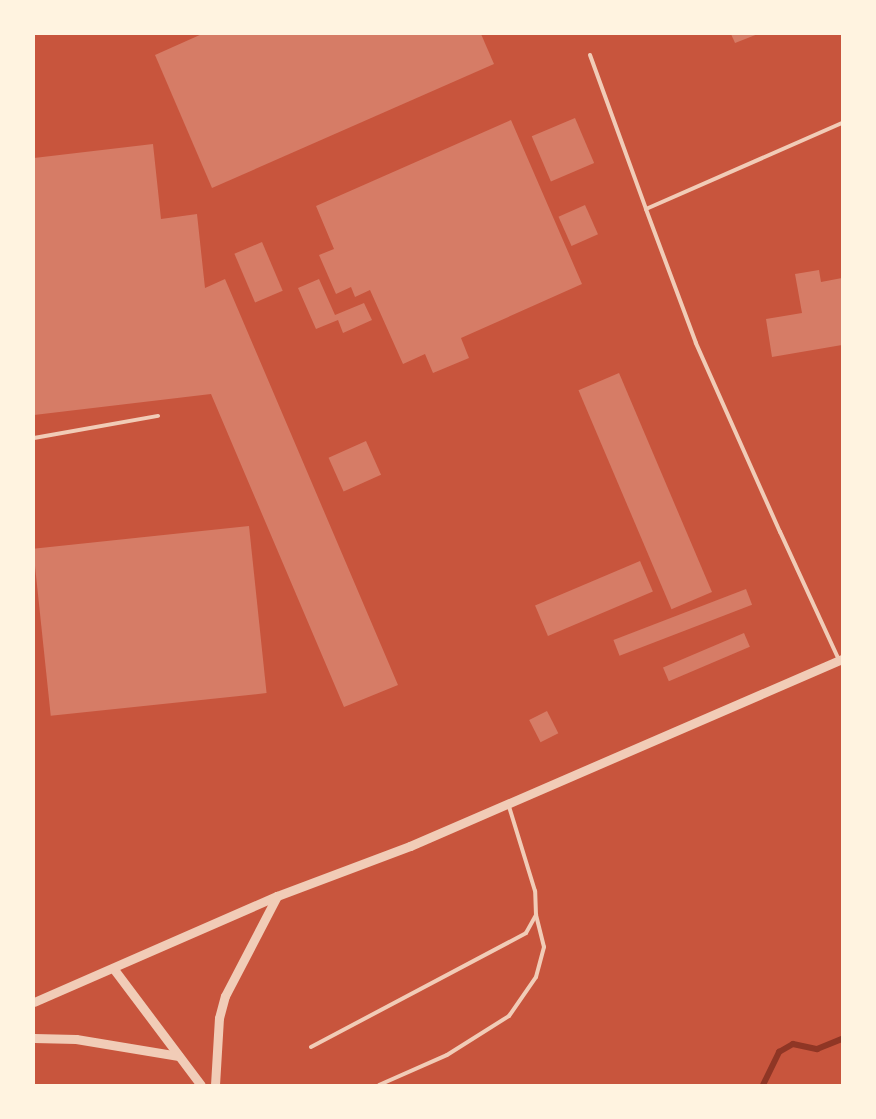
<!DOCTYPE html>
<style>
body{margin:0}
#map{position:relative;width:876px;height:1119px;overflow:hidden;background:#c8553d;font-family:"Noto Serif",serif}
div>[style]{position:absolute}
.stream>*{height:6px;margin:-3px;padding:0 3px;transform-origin:3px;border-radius:3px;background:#8f3625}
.building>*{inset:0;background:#d67c66;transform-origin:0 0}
.service>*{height:4px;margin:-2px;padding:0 2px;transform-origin:2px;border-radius:2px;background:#f1ccb7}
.tertiary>*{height:9px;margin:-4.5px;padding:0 4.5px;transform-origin:4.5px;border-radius:4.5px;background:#f1ccb7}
span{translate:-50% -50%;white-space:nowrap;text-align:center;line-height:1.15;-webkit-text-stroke:5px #fff3e0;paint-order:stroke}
.frame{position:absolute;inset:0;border:35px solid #fff3e0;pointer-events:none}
</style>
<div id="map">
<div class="stream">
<div style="left:763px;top:1085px;width:37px;rotate:-64deg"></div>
<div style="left:779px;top:1052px;width:16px;rotate:-30deg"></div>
<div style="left:793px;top:1044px;width:25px;rotate:12deg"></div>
<div style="left:817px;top:1049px;width:27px;rotate:-22deg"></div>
</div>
<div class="building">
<div style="clip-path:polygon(202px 34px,481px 34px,494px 64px,212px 188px,155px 55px)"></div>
<div style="clip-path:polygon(731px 34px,758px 34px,735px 43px)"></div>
<div style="left:575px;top:118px;width:49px;height:47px;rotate:67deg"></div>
<div style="clip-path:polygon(511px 120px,582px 284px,461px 338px,469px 358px,433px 373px,425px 354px,403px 364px,370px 290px,355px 297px,351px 287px,336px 294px,319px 255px,334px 249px,316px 206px)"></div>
<div style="clip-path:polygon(153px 144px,161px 219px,197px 214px,205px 288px,225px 279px,398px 685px,344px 707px,211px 394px,34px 415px,34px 158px)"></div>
<div style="left:585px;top:205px;width:32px;height:29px;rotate:66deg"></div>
<div style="left:262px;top:242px;width:53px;height:30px;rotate:67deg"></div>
<div style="clip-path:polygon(819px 270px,821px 282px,842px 278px,842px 345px,772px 357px,766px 319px,802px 313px,795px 274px)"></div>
<div style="clip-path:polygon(319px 279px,335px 315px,364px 303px,372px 320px,343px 333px,338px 320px,316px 329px,298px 288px)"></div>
<div style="left:619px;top:373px;width:238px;height:44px;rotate:67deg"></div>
<div style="left:366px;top:441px;width:37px;height:41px;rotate:66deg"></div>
<div style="left:249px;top:526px;width:168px;height:217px;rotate:84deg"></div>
<div style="left:640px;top:561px;width:33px;height:114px;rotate:67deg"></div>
<div style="left:746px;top:589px;width:17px;height:142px;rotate:69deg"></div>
<div style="left:744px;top:633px;width:15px;height:88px;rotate:67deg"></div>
<div style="left:547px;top:711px;width:25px;height:20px;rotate:63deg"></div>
</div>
<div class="service">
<div style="left:590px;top:55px;width:164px;rotate:70deg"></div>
<div style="left:34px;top:438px;width:126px;rotate:-10.1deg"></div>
<div style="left:839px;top:660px;width:141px;rotate:-114.7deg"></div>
<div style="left:780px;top:532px;width:207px;rotate:-114deg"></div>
<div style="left:696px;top:343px;width:143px;rotate:-110.5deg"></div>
<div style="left:646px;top:209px;width:214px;rotate:-23.7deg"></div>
<div style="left:311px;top:1047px;width:243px;rotate:-27.9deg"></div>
<div style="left:526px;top:933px;width:21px;rotate:-61deg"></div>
<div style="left:536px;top:915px;width:24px;rotate:-92deg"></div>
<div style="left:535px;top:891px;width:92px;rotate:-107.1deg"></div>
<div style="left:379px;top:1085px;width:74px;rotate:-23.8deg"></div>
<div style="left:447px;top:1055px;width:73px;rotate:-32.2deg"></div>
<div style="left:509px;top:1016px;width:47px;rotate:-55.3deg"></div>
<div style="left:536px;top:977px;width:31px;rotate:-75deg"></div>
<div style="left:544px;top:947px;width:33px;rotate:-104deg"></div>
</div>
<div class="tertiary">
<div style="left:113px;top:968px;width:146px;rotate:53.1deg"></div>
<div style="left:34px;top:1002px;width:265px;rotate:-23.6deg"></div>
<div style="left:277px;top:896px;width:142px;rotate:-20.6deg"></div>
<div style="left:410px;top:846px;width:471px;rotate:-23.4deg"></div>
<div style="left:34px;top:1038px;width:42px;rotate:1.4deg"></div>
<div style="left:76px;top:1039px;width:104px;rotate:9.4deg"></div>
<div style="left:215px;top:1085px;width:67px;rotate:-86.6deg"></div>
<div style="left:219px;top:1018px;width:23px;rotate:-75deg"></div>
<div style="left:225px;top:996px;width:113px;rotate:-62.5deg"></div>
</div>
<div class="frame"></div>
</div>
